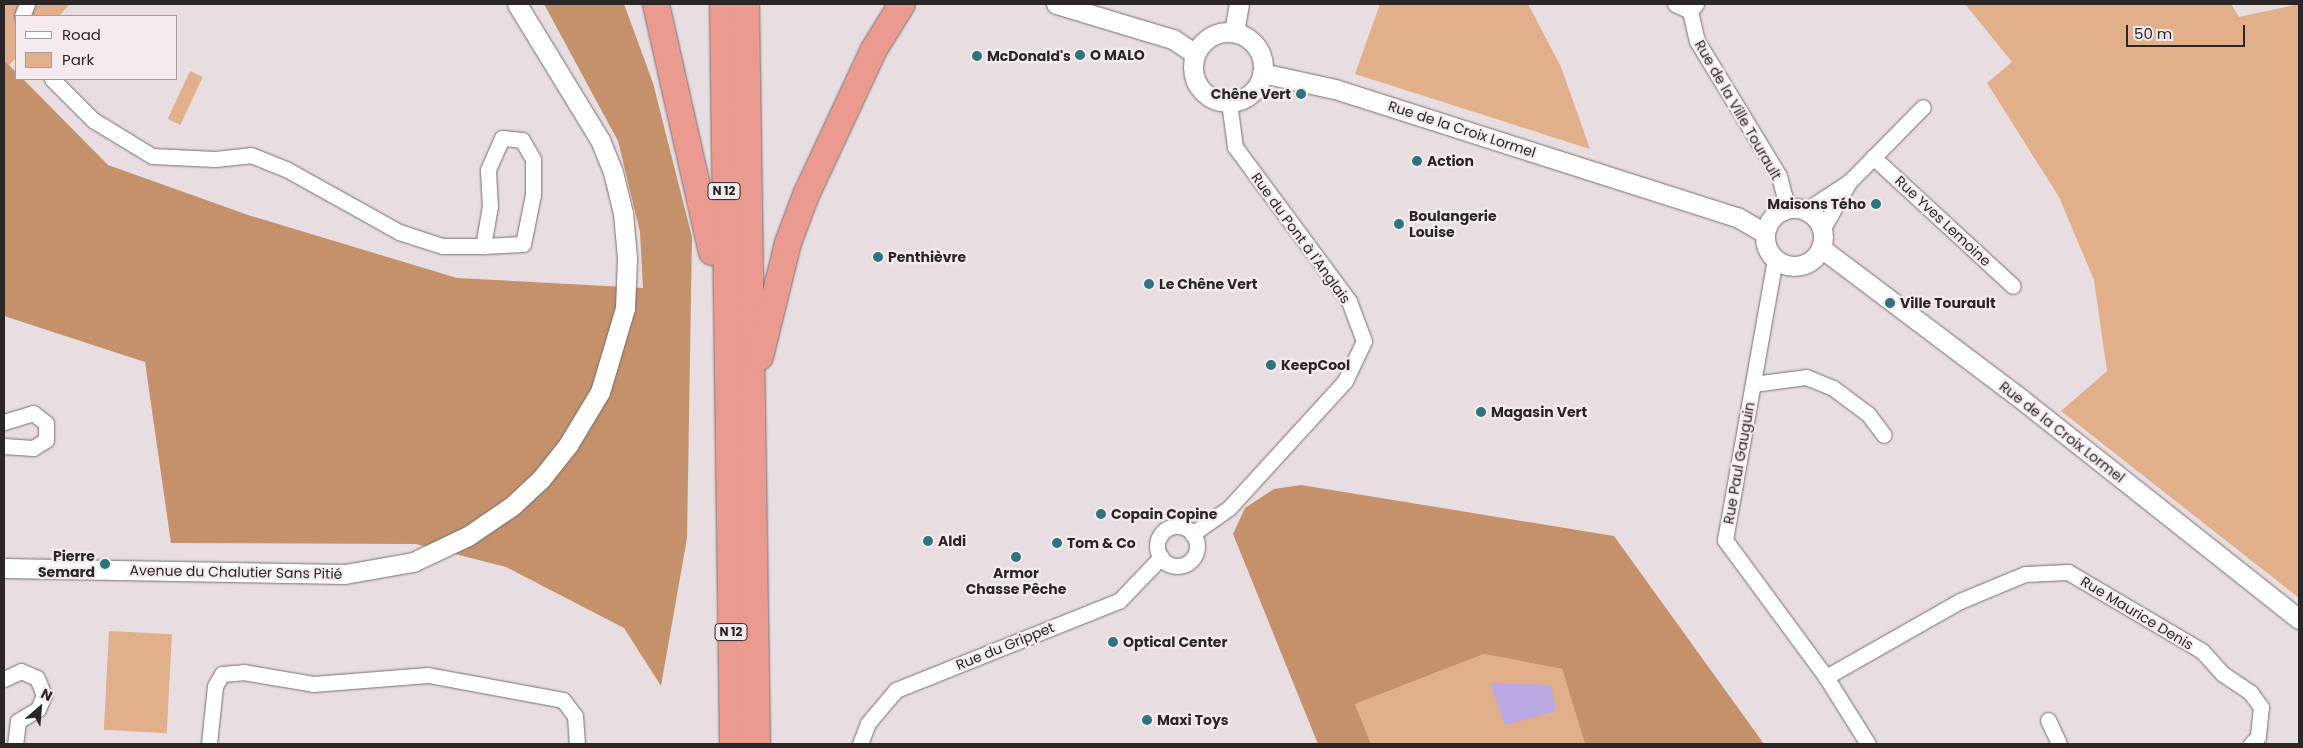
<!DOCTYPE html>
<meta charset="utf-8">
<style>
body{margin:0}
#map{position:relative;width:2303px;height:748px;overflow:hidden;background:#e8dde0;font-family:Poppins,sans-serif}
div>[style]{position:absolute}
.green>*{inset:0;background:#e1b08a;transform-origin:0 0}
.forest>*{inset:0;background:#c4916a}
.water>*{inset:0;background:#baa9e2}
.roads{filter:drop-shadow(0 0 1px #786e71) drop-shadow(0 0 1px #786e71)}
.minor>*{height:15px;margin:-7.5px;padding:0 7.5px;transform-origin:7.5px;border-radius:7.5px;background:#fff}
.minor>.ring{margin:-7.5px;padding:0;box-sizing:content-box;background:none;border:15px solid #fff;border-radius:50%}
.tertiary>*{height:19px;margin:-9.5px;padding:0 9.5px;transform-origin:9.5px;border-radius:9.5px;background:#fff}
.tertiary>.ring{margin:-9.5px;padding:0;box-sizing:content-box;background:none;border:19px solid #fff;border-radius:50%}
.trunk>*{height:26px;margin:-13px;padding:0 13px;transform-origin:13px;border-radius:13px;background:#ea9a8e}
.dots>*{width:14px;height:14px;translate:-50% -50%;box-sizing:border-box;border:2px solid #f5eaed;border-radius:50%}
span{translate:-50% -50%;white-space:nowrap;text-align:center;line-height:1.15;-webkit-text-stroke:4.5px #f5eaed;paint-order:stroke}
.shield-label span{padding:1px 4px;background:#f5eaed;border:1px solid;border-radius:4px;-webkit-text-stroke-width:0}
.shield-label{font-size:12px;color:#2a2627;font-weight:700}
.poi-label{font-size:14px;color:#2a2627;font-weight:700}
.left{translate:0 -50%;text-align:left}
.right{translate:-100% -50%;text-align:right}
.street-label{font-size:14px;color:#2a2627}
.frame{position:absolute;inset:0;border:5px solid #2a2627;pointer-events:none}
.legend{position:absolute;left:15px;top:15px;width:162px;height:65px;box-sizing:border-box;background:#f5eaed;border:1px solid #a49c9e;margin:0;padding:6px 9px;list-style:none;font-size:15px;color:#2a2627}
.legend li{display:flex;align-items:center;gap:10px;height:25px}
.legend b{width:25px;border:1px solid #a49c9e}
.north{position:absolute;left:15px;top:683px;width:50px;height:50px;-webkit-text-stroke:4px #f5eaed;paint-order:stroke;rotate:27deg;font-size:14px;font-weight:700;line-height:20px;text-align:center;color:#2a2627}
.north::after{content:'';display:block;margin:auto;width:18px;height:22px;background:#2a2627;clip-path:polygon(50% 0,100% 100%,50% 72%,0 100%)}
.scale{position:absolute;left:2126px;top:25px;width:119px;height:22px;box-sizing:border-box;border:2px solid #2a2627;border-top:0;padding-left:6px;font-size:15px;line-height:18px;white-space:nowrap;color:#2a2627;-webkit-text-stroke:4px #f5eaed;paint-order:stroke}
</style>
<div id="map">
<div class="green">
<div style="clip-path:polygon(4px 4px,70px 4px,59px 16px,16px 16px,16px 58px,9px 65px,4px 60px)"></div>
<div style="clip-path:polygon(1380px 4px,1528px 4px,1561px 67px,1590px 149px,1355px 74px)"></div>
<div style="clip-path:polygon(1965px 4px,2231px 4px,2239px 17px,2299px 4px,2299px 598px,2061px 411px,2107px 371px,2094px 280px,2059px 197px,1987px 83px,2012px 62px)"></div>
<div style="left:190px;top:71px;width:14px;height:53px;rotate:25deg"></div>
<div style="left:109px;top:631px;width:63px;height:99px;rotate:3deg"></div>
<div style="clip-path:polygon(1484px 654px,1562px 669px,1585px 744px,1371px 744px,1355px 704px)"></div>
</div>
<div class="forest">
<div style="clip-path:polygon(544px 4px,624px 4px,653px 83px,692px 237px,687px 538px,661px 686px,624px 628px,506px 567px,416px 544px,171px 543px,145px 362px,4px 316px,4px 60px,16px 72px,16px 79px,23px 79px,108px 165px,248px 215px,457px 278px,643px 288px,640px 232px,618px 141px)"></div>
<div style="clip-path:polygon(1301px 485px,1614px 536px,1764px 744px,1585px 744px,1562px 669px,1484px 654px,1355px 704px,1371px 744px,1318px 744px,1233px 534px,1245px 508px,1274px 489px)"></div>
</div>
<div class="water">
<div style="clip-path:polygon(1490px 683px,1551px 685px,1556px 711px,1505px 725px)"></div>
</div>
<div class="roads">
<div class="minor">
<div style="left:1675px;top:4px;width:17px;rotate:25deg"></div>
<div style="left:1696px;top:4px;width:9px;rotate:131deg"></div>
<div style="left:1690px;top:11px;width:31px;rotate:77deg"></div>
<div style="left:1697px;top:41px;width:158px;rotate:58.7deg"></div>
<div style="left:1779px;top:176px;width:34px;rotate:75deg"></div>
<div style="left:22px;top:16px;width:13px;rotate:-67deg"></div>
<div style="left:52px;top:79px;width:58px;rotate:45deg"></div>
<div style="left:93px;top:120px;width:69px;rotate:31.4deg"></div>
<div style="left:152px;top:156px;width:63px;rotate:2.7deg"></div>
<div style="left:215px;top:159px;width:36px;rotate:-6deg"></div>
<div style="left:251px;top:155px;width:38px;rotate:22deg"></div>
<div style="left:286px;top:169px;width:129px;rotate:29.1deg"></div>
<div style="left:399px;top:232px;width:45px;rotate:18deg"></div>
<div style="left:442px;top:246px;width:41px"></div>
<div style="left:483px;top:246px;width:40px;rotate:-2.9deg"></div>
<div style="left:523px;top:244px;width:50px;rotate:-78.5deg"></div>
<div style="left:533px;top:195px;width:36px;rotate:-90deg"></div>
<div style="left:533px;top:159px;width:22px;rotate:-120deg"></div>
<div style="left:522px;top:140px;width:20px;rotate:-174deg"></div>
<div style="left:502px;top:138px;width:35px;rotate:114deg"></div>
<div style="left:488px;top:170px;width:36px;rotate:87deg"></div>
<div style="left:490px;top:206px;width:41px;rotate:99.9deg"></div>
<div style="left:1873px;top:157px;width:190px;rotate:42.7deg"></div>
<div style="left:1849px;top:182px;width:105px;rotate:-45.4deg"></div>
<div style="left:1806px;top:210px;width:51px;rotate:-33.1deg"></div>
<div style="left:1849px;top:182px;width:55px;rotate:119.4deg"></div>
<div style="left:1775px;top:259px;width:285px;rotate:100.1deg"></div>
<div style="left:1725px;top:540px;width:170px;rotate:53.6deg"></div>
<div style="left:1826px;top:677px;width:79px;rotate:57.9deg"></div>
<div style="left:1753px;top:384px;width:53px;rotate:-7.5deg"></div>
<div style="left:1806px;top:377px;width:29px;rotate:22deg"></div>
<div style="left:1833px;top:388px;width:44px;rotate:36.6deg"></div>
<div style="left:1868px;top:414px;width:26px;rotate:53deg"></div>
<div style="left:4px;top:422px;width:30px;rotate:-17deg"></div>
<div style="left:33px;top:413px;width:16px;rotate:38deg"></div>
<div style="left:46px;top:423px;width:17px;rotate:90deg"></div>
<div style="left:46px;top:440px;width:15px;rotate:148deg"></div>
<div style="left:33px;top:448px;width:29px;rotate:-176deg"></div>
<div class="ring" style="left:1157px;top:526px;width:25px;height:25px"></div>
<div style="left:1192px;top:534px;width:45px;rotate:-35.1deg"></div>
<div style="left:1229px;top:508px;width:172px;rotate:-47.6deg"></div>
<div style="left:1345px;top:381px;width:44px;rotate:-64.6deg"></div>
<div style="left:1364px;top:341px;width:43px;rotate:-110.6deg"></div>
<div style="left:1349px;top:301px;width:192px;rotate:-126.5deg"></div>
<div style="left:1235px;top:147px;width:45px;rotate:-97.6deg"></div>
<div style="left:1826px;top:677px;width:154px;rotate:-29.6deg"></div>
<div style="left:1960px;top:601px;width:70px;rotate:-22.6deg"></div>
<div style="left:2025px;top:574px;width:43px;rotate:-2.7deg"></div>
<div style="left:2068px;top:572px;width:156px;rotate:30.5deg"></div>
<div style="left:2202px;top:651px;width:31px;rotate:48deg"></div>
<div style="left:2223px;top:674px;width:32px;rotate:34deg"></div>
<div style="left:2250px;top:692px;width:19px;rotate:54deg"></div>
<div style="left:2261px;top:707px;width:30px;rotate:96deg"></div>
<div style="left:2258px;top:737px;width:10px;rotate:135deg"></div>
<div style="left:4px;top:679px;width:19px;rotate:-25deg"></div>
<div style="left:21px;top:671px;width:17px;rotate:24deg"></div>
<div style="left:37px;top:678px;width:18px;rotate:68deg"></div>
<div style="left:44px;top:695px;width:15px;rotate:113deg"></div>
<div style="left:38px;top:709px;width:23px;rotate:149deg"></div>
<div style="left:18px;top:721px;width:23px;rotate:97deg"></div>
<div style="left:2048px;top:720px;width:26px;rotate:65deg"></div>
<div style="left:209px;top:744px;width:58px;rotate:-84.1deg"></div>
<div style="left:215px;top:686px;width:14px;rotate:-60deg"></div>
<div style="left:222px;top:674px;width:21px;rotate:-5deg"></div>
<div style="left:243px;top:672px;width:71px;rotate:9.7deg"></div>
<div style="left:313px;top:684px;width:115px;rotate:-4.5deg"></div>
<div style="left:428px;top:675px;width:137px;rotate:10.5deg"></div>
<div style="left:563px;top:700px;width:20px;rotate:53deg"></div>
<div style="left:575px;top:716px;width:28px;rotate:86deg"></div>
<div style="left:860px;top:744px;width:22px;rotate:-69deg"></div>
<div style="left:868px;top:723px;width:43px;rotate:-49.7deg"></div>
<div style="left:896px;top:690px;width:240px;rotate:-21.8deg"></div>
<div style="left:1119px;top:601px;width:61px;rotate:-46.3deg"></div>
</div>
<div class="tertiary">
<div style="left:1056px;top:4px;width:122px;rotate:16.7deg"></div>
<div style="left:1173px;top:39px;width:27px;rotate:34deg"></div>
<div style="left:1234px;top:32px;width:28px;rotate:-80deg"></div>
<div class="ring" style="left:1193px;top:32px;width:51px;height:51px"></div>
<div style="left:1262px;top:73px;width:75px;rotate:12.4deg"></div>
<div style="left:1335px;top:89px;width:422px;rotate:17.7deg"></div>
<div style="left:1737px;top:217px;width:32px;rotate:30deg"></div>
<div class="ring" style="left:1765px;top:208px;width:39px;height:39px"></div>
<div style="left:1821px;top:248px;width:249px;rotate:37deg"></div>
<div style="left:2020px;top:398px;width:356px;rotate:38.4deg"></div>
<div style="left:4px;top:568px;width:341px;rotate:1deg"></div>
<div style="left:345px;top:574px;width:69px;rotate:-10deg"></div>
<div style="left:413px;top:562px;width:61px;rotate:-25.3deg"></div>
<div style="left:468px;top:536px;width:53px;rotate:-34.3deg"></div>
<div style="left:512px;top:506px;width:40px;rotate:-43deg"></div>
<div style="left:541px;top:479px;width:43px;rotate:-51.5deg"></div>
<div style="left:568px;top:445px;width:62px;rotate:-58.9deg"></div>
<div style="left:600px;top:392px;width:88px;rotate:-73.4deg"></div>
<div style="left:625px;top:308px;width:50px;rotate:-87.7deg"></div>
<div style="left:627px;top:258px;width:45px;rotate:-95.1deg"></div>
<div style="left:623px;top:213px;width:42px;rotate:-103.7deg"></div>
<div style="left:613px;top:172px;width:35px;rotate:-112deg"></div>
<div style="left:600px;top:140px;width:159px;rotate:-121.4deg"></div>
</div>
<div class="trunk">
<div style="left:656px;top:4px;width:254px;rotate:77.3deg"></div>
<div style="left:723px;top:4px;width:740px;rotate:89.23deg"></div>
<div style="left:746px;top:4px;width:740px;rotate:89.15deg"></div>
<div style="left:760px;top:357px;width:117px;rotate:-76.2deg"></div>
<div style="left:788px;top:243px;width:51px;rotate:-69.4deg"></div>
<div style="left:806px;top:195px;width:159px;rotate:-65deg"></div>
<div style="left:873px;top:51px;width:55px;rotate:-58.3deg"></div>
</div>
</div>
<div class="dots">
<div style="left:1080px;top:55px;background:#2c747e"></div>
<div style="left:977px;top:56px;background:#2c747e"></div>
<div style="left:1301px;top:94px;background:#2c747e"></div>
<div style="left:1417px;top:161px;background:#2c747e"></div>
<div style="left:1876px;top:204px;background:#2c747e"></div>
<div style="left:1399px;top:224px;background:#2c747e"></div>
<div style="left:878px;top:257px;background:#2c747e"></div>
<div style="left:1149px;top:284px;background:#2c747e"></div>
<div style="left:1890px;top:303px;background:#2c747e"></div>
<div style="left:1271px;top:365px;background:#2c747e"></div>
<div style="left:1481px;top:412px;background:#2c747e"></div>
<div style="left:1101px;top:514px;background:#2c747e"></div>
<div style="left:928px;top:541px;background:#2c747e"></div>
<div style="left:1057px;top:543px;background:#2c747e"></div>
<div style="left:1016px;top:557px;background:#2c747e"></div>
<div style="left:105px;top:564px;background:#2c747e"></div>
<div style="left:1113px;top:642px;background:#2c747e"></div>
<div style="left:1147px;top:720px;background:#2c747e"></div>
</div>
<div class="shield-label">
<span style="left:724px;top:191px">N 12</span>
<span style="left:731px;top:632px">N 12</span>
</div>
<div class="poi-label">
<span class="left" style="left:1090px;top:55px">O MALO</span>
<span class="left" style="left:987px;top:56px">McDonald's</span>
<span class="right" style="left:1291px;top:94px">Chêne Vert</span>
<span class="left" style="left:1427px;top:161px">Action</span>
<span class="right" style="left:1866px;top:204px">Maisons Tého</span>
<span class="left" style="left:1409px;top:224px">Boulangerie<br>Louise</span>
<span class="left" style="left:888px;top:257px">Penthièvre</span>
<span class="left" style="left:1159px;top:284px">Le Chêne Vert</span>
<span class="left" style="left:1900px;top:303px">Ville Tourault</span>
<span class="left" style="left:1281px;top:365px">KeepCool</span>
<span class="left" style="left:1491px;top:412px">Magasin Vert</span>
<span class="left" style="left:1111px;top:514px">Copain Copine</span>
<span class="left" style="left:938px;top:541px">Aldi</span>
<span class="left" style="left:1067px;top:543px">Tom &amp; Co</span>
<span class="right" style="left:95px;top:564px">Pierre<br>Semard</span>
<span style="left:1016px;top:581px">Armor<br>Chasse Pêche</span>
<span class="left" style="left:1123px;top:642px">Optical Center</span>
<span class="left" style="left:1157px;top:720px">Maxi Toys</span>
</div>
<div class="street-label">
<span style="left:1738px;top:110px;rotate:60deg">Rue de la Ville Tourault</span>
<span style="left:1462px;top:129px;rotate:18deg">Rue de la Croix Lormel</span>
<span style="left:1943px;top:221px;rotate:43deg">Rue Yves Lemoine</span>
<span style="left:1301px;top:238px;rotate:54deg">Rue du Pont à l'Anglais</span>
<span style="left:2062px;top:432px;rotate:38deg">Rue de la Croix Lormel</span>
<span style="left:1739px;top:463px;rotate:-80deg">Rue Paul Gauguin</span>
<span style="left:236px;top:572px;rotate:1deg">Avenue du Chalutier Sans Pitié</span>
<span style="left:2137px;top:613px;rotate:31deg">Rue Maurice Denis</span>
<span style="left:1005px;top:646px;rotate:-22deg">Rue du Grippet</span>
</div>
<div class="frame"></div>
<ul class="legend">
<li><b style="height:6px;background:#fff"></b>Road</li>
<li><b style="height:14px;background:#e1b08a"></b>Park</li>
</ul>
<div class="north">N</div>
<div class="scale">50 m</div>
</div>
